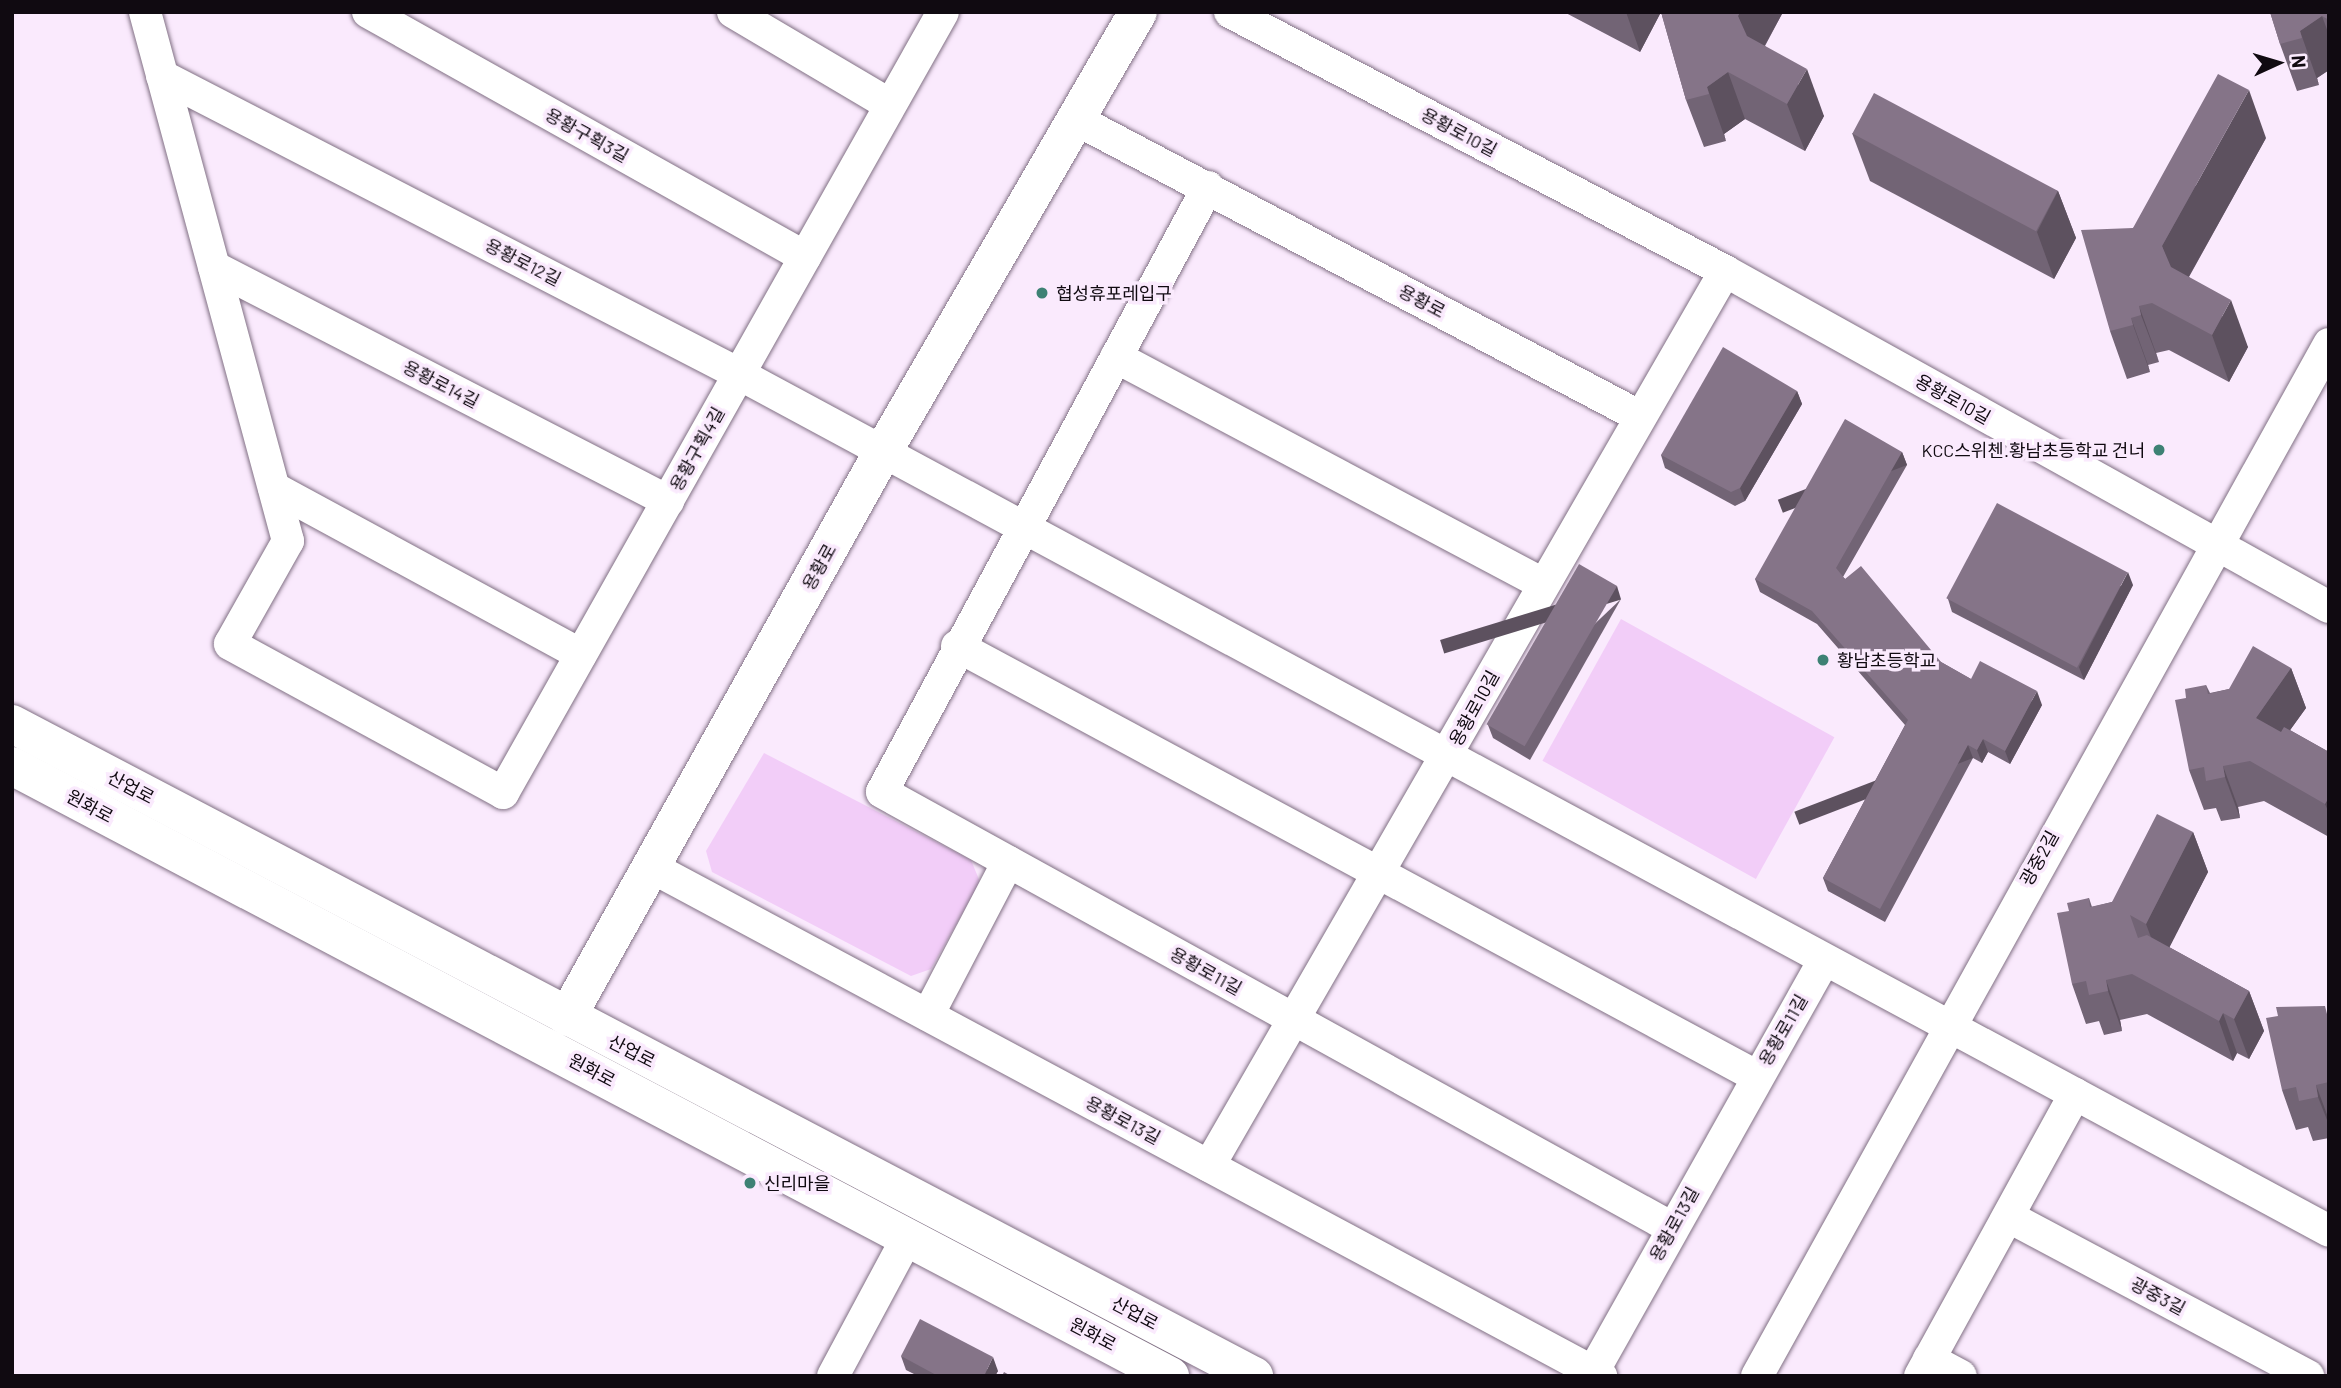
<!DOCTYPE html>
<meta charset="utf-8">
<style>
body{margin:0}
#map{position:relative;width:2341px;height:1388px;overflow:hidden;background:#faeafd;font-family:Barlow,"Noto Sans KR",sans-serif}
div>[style]{position:absolute}
.green>*{inset:0;background:#f2cdf8;transform-origin:0 0}
.roads{filter:drop-shadow(0 0 2px #817084) drop-shadow(0 0 2px #817084)}
.street>*{height:32px;margin:-16px;padding:0 16px;transform-origin:16px;border-radius:16px;background:#fff}
.secondary>*{height:38px;margin:-19px;padding:0 19px;transform-origin:19px;border-radius:19px;background:#fff}
.wall>*{inset:0;background:#726475}
.shaded-wall>*{inset:0;background:#5d515f;transform-origin:0 0}
.building>*{inset:0;background:#857488;transform-origin:0 0}
.dots>*{width:19px;height:19px;translate:-50% -50%;box-sizing:border-box;border:4px solid #faeafd;border-radius:50%}
span{translate:-50% -50%;white-space:nowrap;text-align:center;line-height:1.15;-webkit-text-stroke:7px #faeafd;paint-order:stroke}
.street-label{font-size:18px;color:#100a11}
.poi-label{font-size:18px;color:#100a11}
.left{translate:0 -50%;text-align:left}
.right{translate:-100% -50%;text-align:right}
.frame{position:absolute;inset:0;border:14px solid #100a11;pointer-events:none}
.north{position:absolute;left:2243px;top:28px;width:70px;height:70px;-webkit-text-stroke:5px #faeafd;paint-order:stroke;rotate:86deg;font-size:19px;font-weight:700;line-height:28px;text-align:center;color:#100a11}
.north::after{content:'';display:block;margin:auto;width:24px;height:32px;background:#100a11;clip-path:polygon(50% 0,100% 100%,50% 72%,0 100%)}
</style>
<div id="map">
<div class="green">
<div style="left:1621px;top:619px;width:244px;height:162px;rotate:29deg"></div>
<div style="clip-path:polygon(764px 753px,971px 860px,980px 882px,931px 969px,911px 976px,712px 872px,706px 851px)"></div>
</div>
<div class="roads">
<div class="street">
<div style="left:145px;top:12px;width:548px;rotate:74.87deg"></div>
<div style="left:288px;top:541px;width:118px;rotate:119.4deg"></div>
<div style="left:230px;top:644px;width:311px;rotate:28.6deg"></div>
<div style="left:503px;top:793px;width:896px;rotate:-60.6deg"></div>
<div style="left:368px;top:12px;width:501px;rotate:29.28deg"></div>
<div style="left:733px;top:12px;width:182px;rotate:30.6deg"></div>
<div style="left:1230px;top:12px;width:559px;rotate:27.62deg"></div>
<div style="left:1725px;top:271px;width:691px;rotate:29.09deg"></div>
<div style="left:162px;top:76px;width:649px;rotate:27.31deg"></div>
<div style="left:739px;top:374px;width:1806px;rotate:28.32deg"></div>
<div style="left:1077px;top:120px;width:633px;rotate:27.78deg"></div>
<div style="left:1208px;top:187px;width:687px;rotate:118.32deg"></div>
<div style="left:882px;top:792px;width:902px;rotate:28.89deg"></div>
<div style="left:214px;top:267px;width:511px;rotate:27.27deg"></div>
<div style="left:1116px;top:357px;width:484px;rotate:28deg"></div>
<div style="left:274px;top:488px;width:349px;rotate:28.5deg"></div>
<div style="left:957px;top:646px;width:907px;rotate:28.29deg"></div>
<div style="left:653px;top:868px;width:1076px;rotate:28.19deg"></div>
<div style="left:928px;top:1015px;width:173px;rotate:-62.4deg"></div>
<div style="left:1209px;top:1166px;width:1033px;rotate:-60.03deg"></div>
<div style="left:2009px;top:1217px;width:339px;rotate:28deg"></div>
<div style="left:1929px;top:1359px;width:36px;rotate:28deg"></div>
<div style="left:1593px;top:1372px;width:470px;rotate:-60.7deg"></div>
<div style="left:833px;top:1376px;width:159px;rotate:-61.8deg"></div>
<div style="left:1757px;top:1376px;width:1180px;rotate:-61deg"></div>
<div style="left:1920px;top:1376px;width:322px;rotate:-61.2deg"></div>
</div>
<div class="secondary">
<div style="left:12px;top:724px;width:1403px;rotate:27.7deg"></div>
<div style="left:12px;top:766px;width:1309px;rotate:27.78deg"></div>
<div style="left:567px;top:1017px;width:644px;rotate:-60.81deg"></div>
<div style="left:881px;top:455px;width:512px;rotate:-59.88deg"></div>
</div>
</div>
<div class="wall">
<div style="clip-path:polygon(1564px 12px,1783px 12px,1765px 46px,1824px 116px,1805px 151px,1745px 119px,1724px 134px,1726px 141px,1704px 147px,1686px 100px,1661px 12px,1640px 52px)"></div>
<div style="clip-path:polygon(2270px 12px,2329px 12px,2329px 70px,2317px 78px,2319px 85px,2297px 91px,2280px 44px)"></div>
<div style="clip-path:polygon(1852px 133px,2058px 191px,2076px 238px,2054px 279px,1870px 181px)"></div>
<div style="clip-path:polygon(2266px 138px,2189px 277px,2248px 347px,2229px 382px,2169px 350px,2156px 353px,2159px 362px,2148px 365px,2150px 372px,2127px 379px,2110px 331px,2133px 228px)"></div>
<div style="clip-path:polygon(1797px 391px,1802px 404px,1745px 501px,1735px 506px,1665px 468px,1661px 455px)"></div>
<div style="clip-path:polygon(1902px 452px,1907px 465px,1843px 577px,1941px 662px,1971px 679px,2042px 705px,2010px 764px,1988px 752px,1982px 763px,1973px 758px,1885px 922px,1828px 891px,1823px 878px,1905px 725px,1817px 624px,1760px 592px,1755px 579px)"></div>
<div style="clip-path:polygon(2133px 585px,2084px 680px,1952px 612px,1948px 599px)"></div>
<div style="clip-path:polygon(1621px 599px,1530px 760px,1493px 738px,1488px 725px)"></div>
<div style="clip-path:polygon(2291px 668px,2306px 708px,2290px 730px,2329px 752px,2329px 837px,2264px 801px,2238px 807px,2240px 818px,2221px 821px,2216px 808px,2204px 810px,2189px 770px,2206px 685px,2210px 693px,2229px 689px)"></div>
<div style="clip-path:polygon(2193px 832px,2208px 872px,2169px 947px,2249px 991px,2264px 1031px,2249px 1059px,2237px 1053px,2233px 1061px,2147px 1014px,2120px 1020px,2122px 1031px,2104px 1035px,2099px 1021px,2086px 1024px,2072px 984px,2069px 911px,2089px 898px,2092px 907px,2112px 902px)"></div>
<div style="clip-path:polygon(2329px 1016px,2329px 1138px,2313px 1141px,2308px 1127px,2296px 1130px,2282px 1090px)"></div>
<div style="clip-path:polygon(901px 1356px,998px 1371px,995px 1376px,918px 1376px,906px 1370px)"></div>
</div>
<div class="shaded-wall">
<div style="clip-path:polygon(1626px 12px,1661px 12px,1640px 52px)"></div>
<div style="clip-path:polygon(1740px 12px,1783px 12px,1755px 63px,1738px 16px)"></div>
<div style="clip-path:polygon(2322px 16px,2329px 35px,2329px 70px,2317px 78px,2319px 85px,2300px 31px)"></div>
<div style="clip-path:polygon(1807px 69px,1824px 116px,1805px 151px,1787px 104px)"></div>
<div style="clip-path:polygon(1728px 72px,1745px 119px,1724px 134px,1726px 141px,1707px 87px)"></div>
<div style="clip-path:polygon(2249px 90px,2266px 138px,2179px 294px,2162px 246px)"></div>
<div style="clip-path:polygon(2058px 191px,2076px 238px,2054px 279px,2037px 232px)"></div>
<div style="clip-path:polygon(2231px 300px,2248px 347px,2229px 382px,2212px 335px)"></div>
<div style="clip-path:polygon(2139px 306px,2156px 353px,2159px 362px,2141px 315px)"></div>
<div style="clip-path:polygon(2131px 318px,2148px 365px,2150px 372px,2133px 325px)"></div>
<div style="clip-path:polygon(1797px 391px,1802px 404px,1745px 501px,1740px 488px)"></div>
<div style="left:1902px;top:452px;width:14px;height:133px;rotate:69deg"></div>
<div style="clip-path:polygon(2128px 572px,2133px 585px,2084px 680px,2079px 667px)"></div>
<div style="left:1617px;top:586px;width:14px;height:185px;rotate:73deg"></div>
<div style="clip-path:polygon(2291px 668px,2306px 708px,2270px 758px,2256px 718px)"></div>
<div style="clip-path:polygon(2037px 691px,2042px 705px,2010px 764px,2005px 751px)"></div>
<div style="clip-path:polygon(1983px 739px,1988px 752px,1982px 763px,1977px 750px)"></div>
<div style="left:1968px;top:745px;width:14px;height:186px;rotate:69deg"></div>
<div style="clip-path:polygon(2223px 766px,2238px 807px,2240px 818px,2225px 777px)"></div>
<div style="clip-path:polygon(2329px 797px,2329px 813px,2325px 804px)"></div>
<div style="clip-path:polygon(2193px 832px,2208px 872px,2161px 964px,2146px 924px)"></div>
<div style="clip-path:polygon(2106px 980px,2120px 1020px,2122px 1031px,2108px 991px)"></div>
<div style="clip-path:polygon(2249px 991px,2264px 1031px,2249px 1059px,2234px 1019px)"></div>
<div style="clip-path:polygon(2223px 1013px,2237px 1053px,2233px 1061px,2219px 1021px)"></div>
<div style="clip-path:polygon(2316px 1085px,2329px 1120px,2329px 1125px,2318px 1097px)"></div>
<div style="clip-path:polygon(993px 1357px,998px 1371px,995px 1376px,984px 1376px)"></div>
</div>
<div class="building">
<div style="clip-path:polygon(1661px 12px,1740px 12px,1738px 16px,1747px 36px,1807px 69px,1787px 104px,1728px 72px,1707px 87px,1709px 94px,1686px 100px)"></div>
<div style="clip-path:polygon(2270px 12px,2329px 12px,2329px 20px,2322px 16px,2300px 31px,2302px 38px,2280px 44px)"></div>
<div style="clip-path:polygon(2218px 74px,2249px 90px,2162px 246px,2171px 267px,2231px 300px,2212px 335px,2152px 303px,2139px 306px,2141px 315px,2131px 318px,2133px 325px,2110px 331px,2081px 230px,2133px 228px)"></div>
<div style="left:1874px;top:93px;width:208px;height:46px;rotate:28deg"></div>
<div style="clip-path:polygon(1723px 347px,1797px 391px,1740px 488px,1731px 492px,1661px 455px)"></div>
<div style="clip-path:polygon(1845px 419px,1902px 452px,1836px 568px,1845px 579px,1861px 566px,1941px 662px,1971px 679px,1980px 661px,2037px 691px,2005px 751px,1983px 739px,1977px 750px,1968px 745px,1880px 909px,1823px 878px,1908px 720px,1812px 611px,1755px 579px)"></div>
<div style="left:1997px;top:503px;width:148px;height:108px;rotate:28deg"></div>
<div style="left:1579px;top:564px;width:44px;height:185px;rotate:30deg"></div>
<div style="clip-path:polygon(2253px 646px,2291px 668px,2256px 718px,2281px 732px,2284px 727px,2329px 752px,2329px 797px,2325px 804px,2250px 761px,2223px 766px,2225px 777px,2206px 781px,2204px 767px,2189px 770px,2175px 700px,2186px 698px,2185px 689px,2206px 685px,2208px 694px,2229px 689px)"></div>
<div style="clip-path:polygon(2157px 814px,2193px 832px,2146px 924px,2130px 915px,2138px 938px,2147px 935px,2249px 991px,2234px 1019px,2223px 1013px,2219px 1021px,2132px 974px,2106px 980px,2108px 991px,2089px 995px,2086px 981px,2072px 984px,2057px 913px,2069px 911px,2067px 903px,2089px 898px,2090px 907px,2112px 902px)"></div>
<div style="clip-path:polygon(2325px 1006px,2329px 1022px,2329px 1082px,2316px 1085px,2318px 1097px,2299px 1101px,2296px 1087px,2282px 1090px,2266px 1018px,2278px 1016px,2276px 1007px)"></div>
<div style="clip-path:polygon(920px 1319px,993px 1357px,984px 1376px,938px 1376px,901px 1356px)"></div>
<div style="clip-path:polygon(1004px 1372px,1011px 1376px,1002px 1376px)"></div>
</div>
<div class="dots">
<div style="left:1042px;top:293px;background:#3d8174"></div>
<div style="left:2159px;top:450px;background:#3d8174"></div>
<div style="left:1823px;top:660px;background:#3d8174"></div>
<div style="left:750px;top:1183px;background:#3d8174"></div>
</div>
<div class="street-label">
<span style="left:1459px;top:132px;rotate:28deg">용황로10길</span>
<span style="left:587px;top:135px;rotate:29deg">용황구획3길</span>
<span style="left:523px;top:262px;rotate:27deg">용황로12길</span>
<span style="left:1422px;top:301px;rotate:28deg">용황로</span>
<span style="left:441px;top:384px;rotate:27deg">용황로14길</span>
<span style="left:1953px;top:399px;rotate:29deg">용황로10길</span>
<span style="left:697px;top:449px;rotate:-61deg">용황구획4길</span>
<span style="left:819px;top:567px;rotate:-61deg">용황로</span>
<span style="left:1474px;top:708px;rotate:-61deg">용황로10길</span>
<span style="left:131px;top:787px;rotate:28deg">산업로</span>
<span style="left:90px;top:806px;rotate:28deg">원화로</span>
<span style="left:2039px;top:858px;rotate:-61deg">광중2길</span>
<span style="left:1206px;top:971px;rotate:29deg">용황로11길</span>
<span style="left:1783px;top:1030px;rotate:-60deg">용황로11길</span>
<span style="left:632px;top:1051px;rotate:27deg">산업로</span>
<span style="left:592px;top:1070px;rotate:28deg">원화로</span>
<span style="left:1123px;top:1120px;rotate:28deg">용황로13길</span>
<span style="left:1674px;top:1224px;rotate:-61deg">용황로13길</span>
<span style="left:2158px;top:1296px;rotate:28deg">광중3길</span>
<span style="left:1135px;top:1313px;rotate:28deg">산업로</span>
<span style="left:1093px;top:1334px;rotate:28deg">원화로</span>
</div>
<div class="poi-label">
<span class="left" style="left:1056px;top:293px">협성휴포레입구</span>
<span class="right" style="left:2145px;top:450px">KCC스위첸.황남초등학교 건너</span>
<span class="left" style="left:1837px;top:660px">황남초등학교</span>
<span class="left" style="left:764px;top:1183px">신리마을</span>
</div>
<div class="frame"></div>
<div class="north">N</div>
</div>
